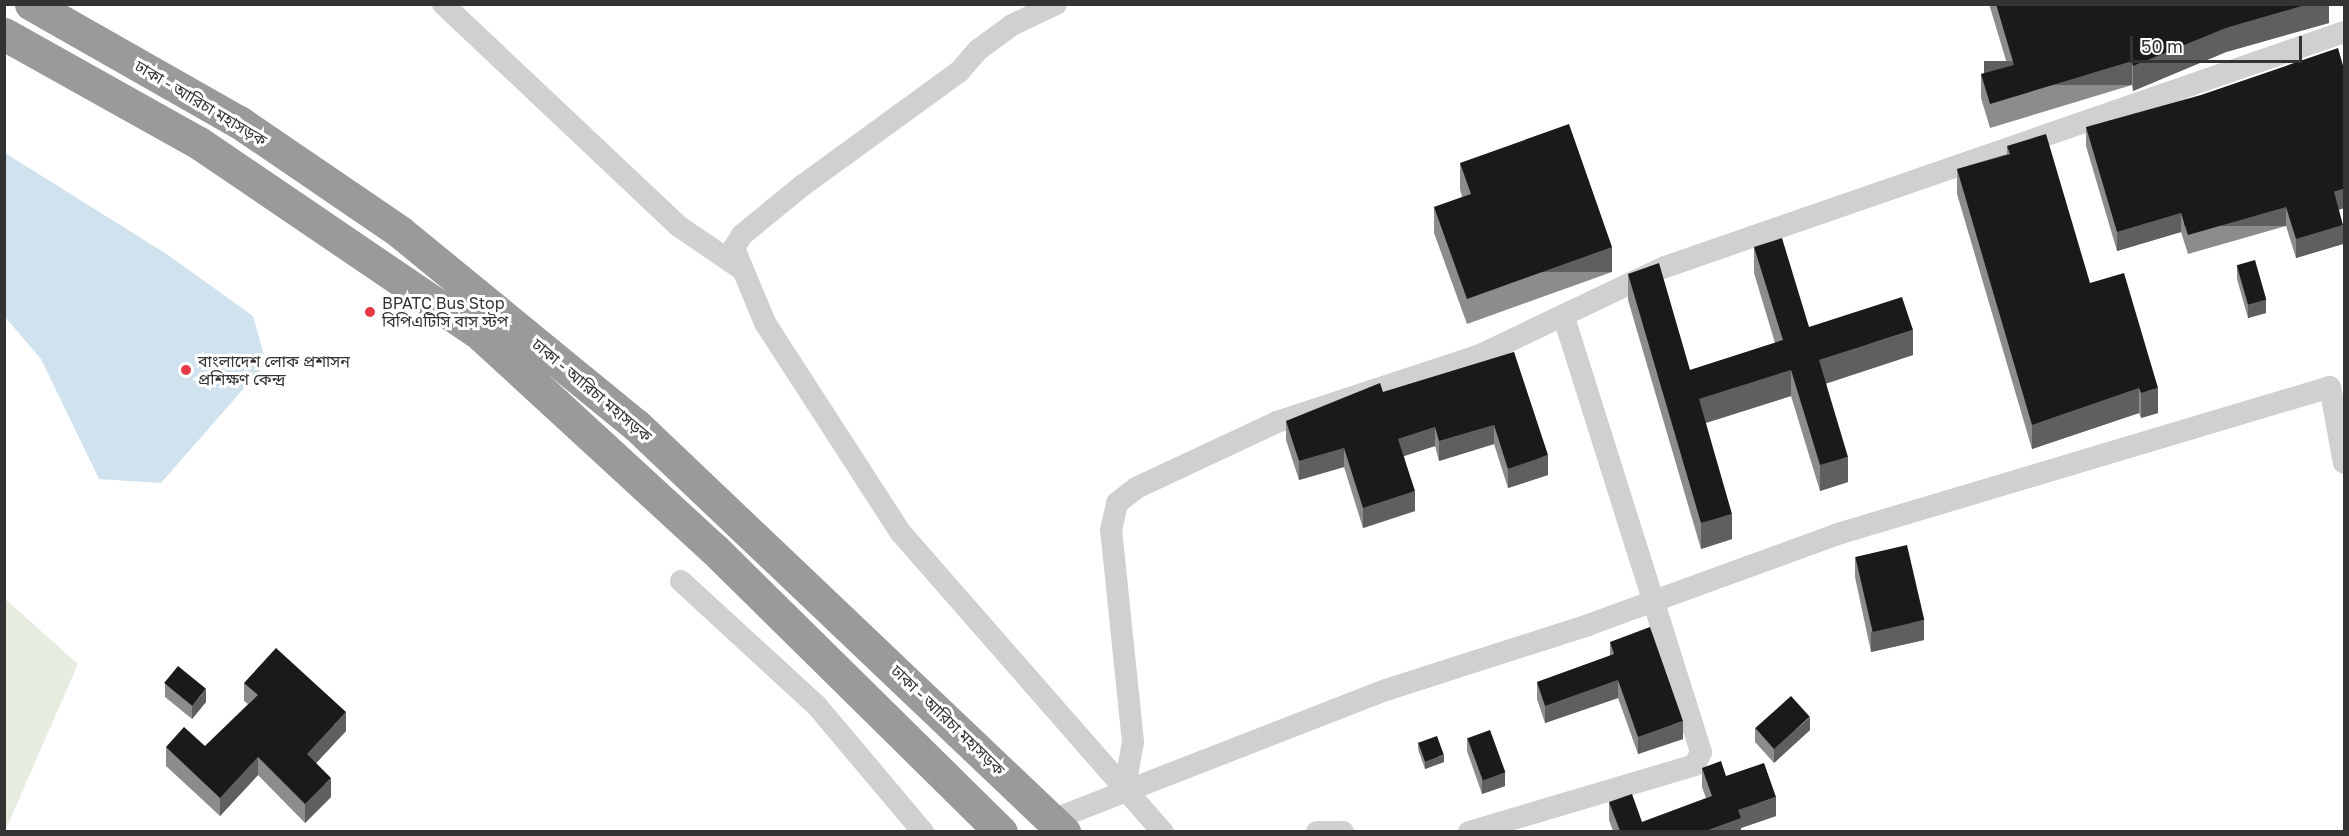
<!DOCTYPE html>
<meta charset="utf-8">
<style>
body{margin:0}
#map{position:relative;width:2349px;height:836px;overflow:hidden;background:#fff;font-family:"Golos Text","Noto Sans Bengali",sans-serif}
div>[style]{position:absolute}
.green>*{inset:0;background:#e6ecdf}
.water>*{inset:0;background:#cfe2ee}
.minor>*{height:22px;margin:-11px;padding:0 11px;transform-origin:11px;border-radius:11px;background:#d0d0d0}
.highway>*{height:33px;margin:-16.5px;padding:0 16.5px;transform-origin:16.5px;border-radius:16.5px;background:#9a9a9a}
.wall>*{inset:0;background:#8c8c8c}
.shaded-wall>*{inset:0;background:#5f5f5f;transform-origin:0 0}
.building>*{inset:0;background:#1a1a1a;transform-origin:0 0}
.dots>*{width:16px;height:16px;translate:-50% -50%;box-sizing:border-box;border:3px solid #fff;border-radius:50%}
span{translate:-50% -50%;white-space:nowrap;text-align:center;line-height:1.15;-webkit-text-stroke:6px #fff;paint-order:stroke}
.street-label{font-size:16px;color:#333}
.poi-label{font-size:16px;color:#333}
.left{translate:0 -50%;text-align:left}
.frame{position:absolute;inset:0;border:6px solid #333;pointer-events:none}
.scale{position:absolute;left:2130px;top:36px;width:172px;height:27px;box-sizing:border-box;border:3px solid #333;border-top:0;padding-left:8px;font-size:18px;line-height:21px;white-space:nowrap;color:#333;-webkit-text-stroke:4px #fff;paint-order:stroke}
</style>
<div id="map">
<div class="green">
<div style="clip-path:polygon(5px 599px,78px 664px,5px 831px)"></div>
</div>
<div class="water">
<div style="clip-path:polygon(5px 153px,168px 255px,253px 316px,266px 363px,161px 483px,99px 479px,41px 359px,5px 317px)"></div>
</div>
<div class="minor">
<div style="left:443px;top:4px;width:325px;rotate:43.3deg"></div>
<div style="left:680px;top:227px;width:73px;rotate:34.3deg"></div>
<div style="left:1056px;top:4px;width:49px;rotate:154.5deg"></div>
<div style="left:1012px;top:25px;width:42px;rotate:143.7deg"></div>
<div style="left:978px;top:50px;width:28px;rotate:131deg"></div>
<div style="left:960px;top:71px;width:194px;rotate:144deg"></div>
<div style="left:803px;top:185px;width:79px;rotate:140.7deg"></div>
<div style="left:742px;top:235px;width:15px;rotate:122deg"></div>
<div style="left:734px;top:248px;width:81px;rotate:67.5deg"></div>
<div style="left:765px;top:323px;width:250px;rotate:57.1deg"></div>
<div style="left:901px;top:533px;width:398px;rotate:48.8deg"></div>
<div style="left:681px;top:581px;width:185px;rotate:42.6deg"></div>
<div style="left:817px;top:706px;width:165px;rotate:49.9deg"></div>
<div style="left:1124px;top:792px;width:51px;rotate:-79.8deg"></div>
<div style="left:1133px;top:742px;width:213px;rotate:-95.9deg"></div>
<div style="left:1111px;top:530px;width:28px;rotate:-77deg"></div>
<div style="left:1117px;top:503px;width:24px;rotate:-38deg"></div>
<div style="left:1136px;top:488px;width:156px;rotate:-25.1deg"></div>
<div style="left:1277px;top:422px;width:212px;rotate:-18.2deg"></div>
<div style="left:1478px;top:356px;width:207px;rotate:-25.5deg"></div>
<div style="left:1665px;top:267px;width:719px;rotate:-19.09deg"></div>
<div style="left:1052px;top:820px;width:358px;rotate:-21.3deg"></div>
<div style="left:1386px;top:690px;width:212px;rotate:-17.8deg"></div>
<div style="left:1588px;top:625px;width:269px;rotate:-20deg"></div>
<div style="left:1841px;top:533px;width:510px;rotate:-16.62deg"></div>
<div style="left:2330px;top:387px;width:77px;rotate:79.6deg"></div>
<div style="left:1317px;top:832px;width:26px"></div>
<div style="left:1469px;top:832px;width:236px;rotate:-16.5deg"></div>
<div style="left:1695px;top:765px;width:14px;rotate:-65deg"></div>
<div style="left:1701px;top:752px;width:458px;rotate:-107.5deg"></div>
</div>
<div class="highway">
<div style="left:31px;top:4px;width:239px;rotate:29.6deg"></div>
<div style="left:239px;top:122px;width:195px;rotate:34.3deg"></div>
<div style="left:400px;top:232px;width:305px;rotate:39.3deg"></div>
<div style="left:636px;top:425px;width:591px;rotate:43.56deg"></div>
<div style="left:4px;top:34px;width:223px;rotate:29.2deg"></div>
<div style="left:199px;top:143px;width:341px;rotate:34.2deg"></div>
<div style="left:481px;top:335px;width:316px;rotate:42.6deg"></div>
<div style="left:714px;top:549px;width:403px;rotate:44.6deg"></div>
</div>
<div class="wall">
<div style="clip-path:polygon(1989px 4px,2329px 4px,2329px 23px,2226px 52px,2133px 91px,2132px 85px,1990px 128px,1981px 98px,1981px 74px,2008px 67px)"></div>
<div style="clip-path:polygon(2086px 127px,2344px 208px,2339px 210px,2343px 244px,2296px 258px,2286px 226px,2188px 254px,2181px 232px,2117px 251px,2086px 146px)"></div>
<div style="clip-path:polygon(2007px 146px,2090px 283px,2158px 413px,2141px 418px,2139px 413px,2032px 449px,1957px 194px,1957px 169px,2007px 154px)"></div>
<div style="clip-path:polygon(1460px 163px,1612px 272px,1467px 324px,1434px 233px,1434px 207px,1462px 197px,1460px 189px)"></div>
<div style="clip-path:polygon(1754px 247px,1809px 327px,1913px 355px,1826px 383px,1848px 482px,1820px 491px,1791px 396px,1706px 423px,1732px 539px,1701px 549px,1628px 300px,1628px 274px,1690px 370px,1775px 343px,1754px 273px)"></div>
<div style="clip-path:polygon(2237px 266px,2266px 313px,2248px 318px,2237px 279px)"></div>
<div style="clip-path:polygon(1514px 352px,1548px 475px,1508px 488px,1494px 444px,1439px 461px,1435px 446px,1404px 456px,1415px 511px,1363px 528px,1344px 467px,1299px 480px,1286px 440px,1286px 421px,1383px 392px)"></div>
<div style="clip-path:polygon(1855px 557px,1924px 640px,1871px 652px,1855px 577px)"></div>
<div style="clip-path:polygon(1610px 642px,1683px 739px,1638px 754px,1618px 698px,1545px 723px,1537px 699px,1537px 682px,1610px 656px)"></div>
<div style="clip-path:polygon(244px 683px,346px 731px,316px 763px,331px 797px,305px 823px,258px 775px,220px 816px,166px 766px,166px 747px,205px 746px,248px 704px,244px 701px)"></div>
<div style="clip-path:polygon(165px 684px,206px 702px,192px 719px,165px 697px)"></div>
<div style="clip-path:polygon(1755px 728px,1810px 730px,1774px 763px,1755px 742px)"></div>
<div style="clip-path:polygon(1467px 737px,1505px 786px,1482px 794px,1467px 751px)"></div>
<div style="clip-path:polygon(1418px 742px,1444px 762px,1425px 769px,1418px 749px)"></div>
<div style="clip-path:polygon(1702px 768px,1726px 776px,1776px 816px,1741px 828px,1741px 831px,1613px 831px,1609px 820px,1609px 802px,1642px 822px,1706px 798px,1702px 787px)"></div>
</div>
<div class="shaded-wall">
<div style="clip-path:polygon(2309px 4px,2329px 4px,2329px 23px,2226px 52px,2133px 91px,2133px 66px,2226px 28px)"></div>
<div style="left:2132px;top:61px;width:24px;height:148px;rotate:90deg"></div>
<div style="clip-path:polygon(2344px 189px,2344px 208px,2334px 211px,2334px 192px)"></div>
<div style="left:2286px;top:207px;width:19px;height:102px;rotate:90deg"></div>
<div style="clip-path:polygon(2181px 213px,2181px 232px,2117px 251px,2117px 232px)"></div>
<div style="clip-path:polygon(2343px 225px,2343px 244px,2296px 258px,2296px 239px)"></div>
<div style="left:1612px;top:247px;width:25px;height:154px;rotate:90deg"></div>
<div style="clip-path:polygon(2266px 299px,2266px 313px,2248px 318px,2248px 305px)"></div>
<div style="clip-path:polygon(1913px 330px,1913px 355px,1819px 386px,1819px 360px)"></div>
<div style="clip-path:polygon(1791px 370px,1791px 396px,1699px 425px,1699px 399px)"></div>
<div style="clip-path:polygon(2139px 388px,2139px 413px,2032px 449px,2032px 425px)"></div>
<div style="clip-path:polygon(2158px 388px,2158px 413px,2141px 418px,2141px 393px)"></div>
<div style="clip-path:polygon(1494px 425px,1494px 444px,1439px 461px,1439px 441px)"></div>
<div style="clip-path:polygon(1435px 427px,1435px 446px,1398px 458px,1398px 439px)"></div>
<div style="clip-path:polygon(1344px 448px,1344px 467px,1299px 480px,1299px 461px)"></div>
<div style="clip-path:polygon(1548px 455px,1548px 475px,1508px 488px,1508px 469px)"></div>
<div style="clip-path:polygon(1848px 457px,1848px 482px,1820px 491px,1820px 465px)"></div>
<div style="clip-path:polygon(1415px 491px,1415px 511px,1363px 528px,1363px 508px)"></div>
<div style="clip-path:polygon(1732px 514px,1732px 539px,1701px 549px,1701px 523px)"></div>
<div style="clip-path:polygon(1924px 620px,1924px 640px,1871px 652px,1871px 632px)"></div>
<div style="clip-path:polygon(1618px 680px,1618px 698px,1545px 723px,1545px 706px)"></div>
<div style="clip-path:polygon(206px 689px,206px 702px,192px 719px,192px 706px)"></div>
<div style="clip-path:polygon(346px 712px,346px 731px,307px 773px,307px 754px)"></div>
<div style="clip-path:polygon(1810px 717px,1810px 730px,1774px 763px,1774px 749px)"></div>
<div style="clip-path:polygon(1683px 721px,1683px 739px,1638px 754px,1638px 737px)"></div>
<div style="clip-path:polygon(1444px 755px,1444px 762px,1425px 769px,1425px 762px)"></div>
<div style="clip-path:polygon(258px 757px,258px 775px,220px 816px,220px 798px)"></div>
<div style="clip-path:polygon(1505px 772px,1505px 786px,1482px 794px,1482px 780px)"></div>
<div style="clip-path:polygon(331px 778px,331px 797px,305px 823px,305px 804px)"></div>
<div style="clip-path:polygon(1776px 797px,1776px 816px,1741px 828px,1741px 831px,1705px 831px,1738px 810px)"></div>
</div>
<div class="building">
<div style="clip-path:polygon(1996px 4px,2309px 4px,2226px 28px,2133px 66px,2132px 61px,1990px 104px,1981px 74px,2014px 65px)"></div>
<div style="clip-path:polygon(2338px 48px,2344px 69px,2344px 189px,2334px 192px,2343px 225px,2296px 239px,2286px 207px,2188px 235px,2181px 213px,2117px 232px,2086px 127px,2201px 95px)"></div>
<div style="clip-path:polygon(1569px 124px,1612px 247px,1467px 299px,1434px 207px,1471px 194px,1460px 163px)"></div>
<div style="clip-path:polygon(2046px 134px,2090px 283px,2124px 273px,2158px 388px,2141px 393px,2139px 388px,2032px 425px,1957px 169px,2010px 154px,2007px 146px)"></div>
<div style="clip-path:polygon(1782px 238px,1809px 327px,1902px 297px,1913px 330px,1819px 360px,1848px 457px,1820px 465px,1791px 370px,1699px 399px,1732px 514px,1701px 523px,1628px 274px,1659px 263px,1690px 370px,1783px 340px,1754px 247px)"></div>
<div style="left:2255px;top:260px;width:41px;height:19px;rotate:74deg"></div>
<div style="clip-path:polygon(1514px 352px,1548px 455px,1508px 469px,1494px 425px,1439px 441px,1435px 427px,1398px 439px,1415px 491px,1363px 508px,1344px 448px,1299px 461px,1286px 421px,1380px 383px,1383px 392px)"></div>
<div style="left:1907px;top:545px;width:77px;height:53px;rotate:77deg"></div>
<div style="clip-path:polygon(1650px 627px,1683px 721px,1638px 737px,1618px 680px,1545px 706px,1537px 682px,1614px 654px,1610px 642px)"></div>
<div style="clip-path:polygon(276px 648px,346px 712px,307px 754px,331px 778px,305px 804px,258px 757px,220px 798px,166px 747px,184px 727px,205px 746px,258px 695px,244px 683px)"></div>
<div style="left:178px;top:666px;width:36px;height:22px;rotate:39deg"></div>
<div style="left:1791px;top:696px;width:28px;height:48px;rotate:48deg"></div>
<div style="left:1490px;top:730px;width:45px;height:24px;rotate:70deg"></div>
<div style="left:1437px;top:736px;width:20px;height:20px;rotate:70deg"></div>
<div style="clip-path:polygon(1721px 761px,1726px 776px,1764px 763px,1776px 797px,1738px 810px,1741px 818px,1705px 831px,1620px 831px,1609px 802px,1632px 794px,1642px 822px,1712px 796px,1702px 768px)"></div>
</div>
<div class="dots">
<div style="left:370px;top:312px;background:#e63946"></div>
<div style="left:186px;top:370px;background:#e63946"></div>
</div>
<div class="street-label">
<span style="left:201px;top:103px;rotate:31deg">ঢাকা - আরিচা মহাসড়ক</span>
<span style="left:592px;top:390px;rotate:40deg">ঢাকা - আরিচা মহাসড়ক</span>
<span style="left:948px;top:720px;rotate:44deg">ঢাকা - আরিচা মহাসড়ক</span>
</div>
<div class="poi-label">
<span class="left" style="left:382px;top:312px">BPATC Bus Stop<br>বিপিএটিসি বাস স্টপ</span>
<span class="left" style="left:198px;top:370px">বাংলাদেশ লোক প্রশাসন<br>প্রশিক্ষণ কেন্দ্র</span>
</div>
<div class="frame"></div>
<div class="scale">50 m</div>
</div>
